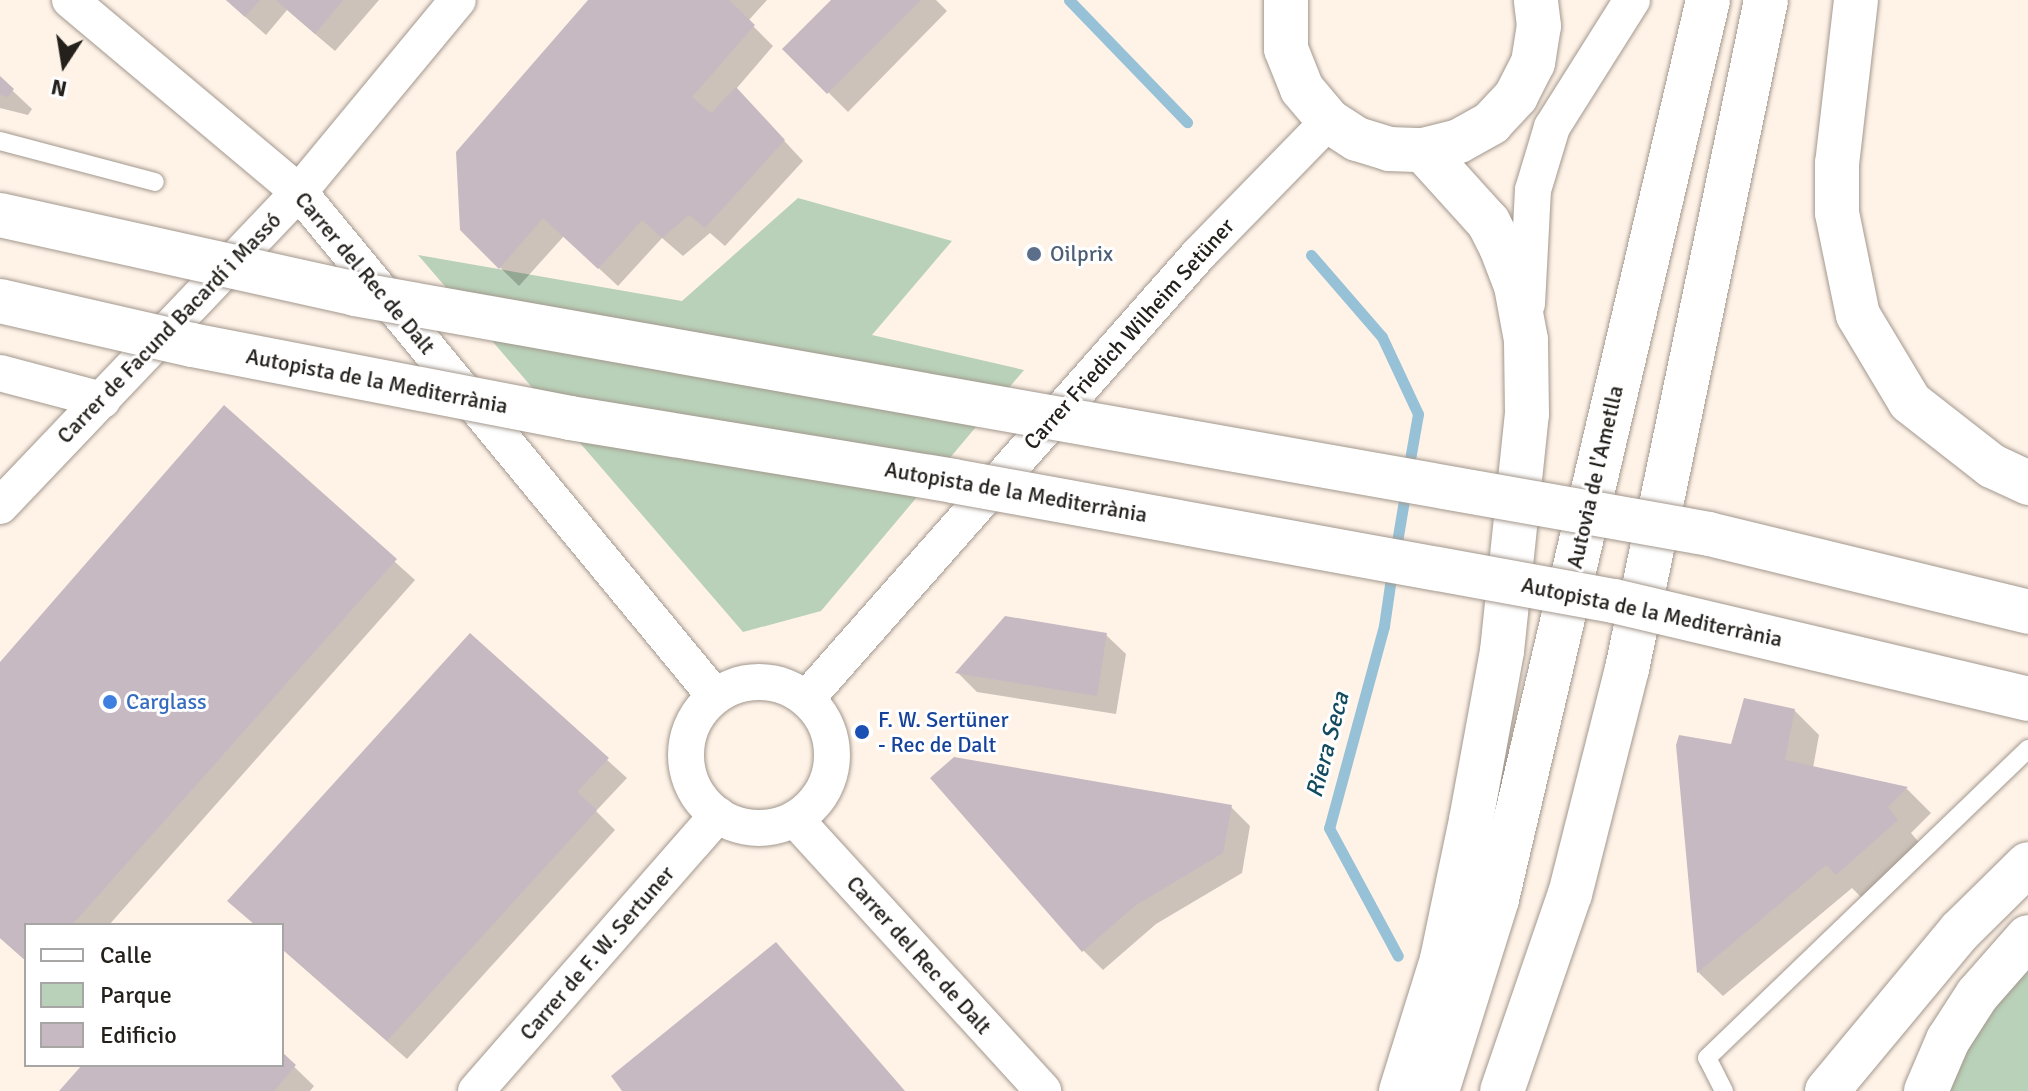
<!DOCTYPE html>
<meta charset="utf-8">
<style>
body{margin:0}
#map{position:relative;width:2028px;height:1091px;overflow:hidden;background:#fff3e8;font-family:Signika,sans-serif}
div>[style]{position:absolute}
.green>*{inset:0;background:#b9d1b8}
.shadow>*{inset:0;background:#0003}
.stream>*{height:11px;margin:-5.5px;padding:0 5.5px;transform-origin:5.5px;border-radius:5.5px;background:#97c1d6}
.building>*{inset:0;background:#c7b9c2}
.roads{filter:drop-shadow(0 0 2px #a3988e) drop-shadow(0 0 2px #a3988e)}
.lane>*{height:18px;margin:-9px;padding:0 9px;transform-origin:9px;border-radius:9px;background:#fff}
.street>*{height:36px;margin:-18px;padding:0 18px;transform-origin:18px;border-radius:18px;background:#fff}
.street>.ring{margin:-18px;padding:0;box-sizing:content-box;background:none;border:36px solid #fff;border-radius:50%}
.secondary>*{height:44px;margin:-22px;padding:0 22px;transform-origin:22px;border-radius:22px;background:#fff}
.highway>*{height:44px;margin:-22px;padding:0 22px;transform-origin:22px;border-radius:22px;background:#fff}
.bridges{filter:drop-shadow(0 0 2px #a3988e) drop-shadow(0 0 2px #a3988e)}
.highway-bridge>*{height:44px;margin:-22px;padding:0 22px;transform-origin:22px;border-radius:22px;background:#fff}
.dots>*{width:22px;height:22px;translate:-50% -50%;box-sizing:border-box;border:4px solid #fff;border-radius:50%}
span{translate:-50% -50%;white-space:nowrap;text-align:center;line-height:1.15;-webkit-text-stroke:6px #fff;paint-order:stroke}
.service-label{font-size:22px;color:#4e5e75}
.left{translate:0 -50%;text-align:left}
.street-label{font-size:22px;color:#24201c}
.shop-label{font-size:22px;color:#366cbe}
.transit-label{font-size:22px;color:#164399}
.water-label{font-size:24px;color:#124a60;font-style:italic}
.legend{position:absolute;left:24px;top:923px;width:260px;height:144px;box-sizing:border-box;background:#fff;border:2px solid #a7a6a4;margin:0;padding:10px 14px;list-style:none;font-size:24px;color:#24201c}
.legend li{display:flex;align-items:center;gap:16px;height:40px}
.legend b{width:40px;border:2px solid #a7a6a4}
.north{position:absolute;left:24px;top:24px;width:80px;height:80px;-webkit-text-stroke:6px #fff;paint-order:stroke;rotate:192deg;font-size:22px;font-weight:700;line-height:32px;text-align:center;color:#24201c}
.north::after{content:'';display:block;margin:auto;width:28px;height:36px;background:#24201c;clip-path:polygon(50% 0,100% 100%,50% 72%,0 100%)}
</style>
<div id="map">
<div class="green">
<div style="clip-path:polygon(798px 198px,952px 241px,872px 335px,1024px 370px,821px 611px,743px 632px,418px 255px,682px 301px)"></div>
<div style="clip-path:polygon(2028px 959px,2028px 1091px,1945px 1091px,1970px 1033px)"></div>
</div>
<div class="shadow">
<div style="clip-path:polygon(226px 0,379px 0,335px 51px,287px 10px,266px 35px)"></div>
<div style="clip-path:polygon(591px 0,767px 0,748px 21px,773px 46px,736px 89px,803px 161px,725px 246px,710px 233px,683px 256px,662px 238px,618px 286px,564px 236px,519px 286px,462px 230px)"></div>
<div style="clip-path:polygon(834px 0,936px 0,947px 11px,848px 112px,785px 49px)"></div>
<div style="clip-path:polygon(0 79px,32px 109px,28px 115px,0 108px)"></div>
<div style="clip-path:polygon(224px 408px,415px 580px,109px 925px,26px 925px,26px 961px,0 938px,0 665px)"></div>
<div style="clip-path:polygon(1106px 635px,1126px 654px,1116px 714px,977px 692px,958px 673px)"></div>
<div style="clip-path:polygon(470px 636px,627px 778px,596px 811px,615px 830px,407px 1059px,282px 949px,282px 925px,255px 925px)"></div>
<div style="clip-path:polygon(1794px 710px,1819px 735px,1813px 768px,1907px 789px,1931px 813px,1911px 833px,1922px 846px,1862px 898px,1852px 888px,1723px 996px,1698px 972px,1732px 747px)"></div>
<div style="clip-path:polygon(1231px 807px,1250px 826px,1242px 873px,1156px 924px,1103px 970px,1083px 950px)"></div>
<div style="clip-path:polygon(282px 1055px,314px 1086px,310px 1091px,62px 1091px,85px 1065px,282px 1065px)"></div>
</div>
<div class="stream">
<div style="left:1069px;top:0;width:170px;rotate:46deg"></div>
<div style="left:1311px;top:255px;width:108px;rotate:49.1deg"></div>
<div style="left:1382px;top:337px;width:85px;rotate:64.9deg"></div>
<div style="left:1418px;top:414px;width:58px;rotate:100deg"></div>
<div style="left:1395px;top:554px;width:67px;rotate:-80.5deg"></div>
<div style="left:1392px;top:571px;width:56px;rotate:98.3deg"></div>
<div style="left:1384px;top:626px;width:209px;rotate:105.2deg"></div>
<div style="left:1329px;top:828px;width:145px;rotate:61.7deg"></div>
</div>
<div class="building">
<div style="clip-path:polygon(226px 0,260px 0,245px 17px)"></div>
<div style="clip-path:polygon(276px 0,343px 0,315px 34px)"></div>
<div style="clip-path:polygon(588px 0,729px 0,755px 25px,692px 97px,711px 113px,736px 87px,785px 140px,705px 228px,689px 215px,662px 238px,642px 220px,598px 269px,543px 218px,499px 269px,460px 230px,456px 152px)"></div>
<div style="clip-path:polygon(831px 0,921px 0,827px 94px,782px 49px)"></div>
<div style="clip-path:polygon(0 76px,14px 89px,8px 97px,0 95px)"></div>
<div style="clip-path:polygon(224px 405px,397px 559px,72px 925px,26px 925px,26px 961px,0 938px,0 662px)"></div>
<div style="clip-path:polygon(1005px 616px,1107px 633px,1097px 696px,955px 673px)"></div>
<div style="clip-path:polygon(470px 633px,609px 758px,577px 792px,597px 810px,387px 1041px,282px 949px,282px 925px,255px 925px,227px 901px)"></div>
<div style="clip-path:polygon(1744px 698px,1795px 709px,1785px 760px,1908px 787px,1888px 807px,1898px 820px,1836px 875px,1826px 865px,1697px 973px,1676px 745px,1679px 735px,1731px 744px)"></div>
<div style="clip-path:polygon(954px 757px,1232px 805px,1223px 853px,1136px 905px,1082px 952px,930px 778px)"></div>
<div style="clip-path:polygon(776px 942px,905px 1091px,622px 1091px,611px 1076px)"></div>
<div style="clip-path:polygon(282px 1052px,296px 1065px,274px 1091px,59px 1091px,82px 1065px,282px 1065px)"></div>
</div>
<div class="roads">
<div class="lane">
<div style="left:0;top:141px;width:160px;rotate:14.8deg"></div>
<div style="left:1724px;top:1091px;width:37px;rotate:-117deg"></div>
<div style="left:1707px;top:1058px;width:446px;rotate:-43.9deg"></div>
</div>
<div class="street">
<div style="left:70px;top:0;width:299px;rotate:40deg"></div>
<div style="left:299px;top:192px;width:652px;rotate:50.48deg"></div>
<div style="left:1527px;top:304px;width:114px;rotate:-87deg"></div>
<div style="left:1533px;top:190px;width:66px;rotate:-73.2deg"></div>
<div style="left:1552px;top:127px;width:150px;rotate:-57.8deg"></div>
<div style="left:0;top:373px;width:106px;rotate:14.8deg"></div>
<div style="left:0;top:506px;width:434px;rotate:-46.4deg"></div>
<div style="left:299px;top:192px;width:249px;rotate:-50.4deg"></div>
<div class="ring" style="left:686px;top:682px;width:110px;height:110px"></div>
<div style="left:807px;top:698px;width:592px;rotate:-48.56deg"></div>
<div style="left:1199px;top:254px;width:186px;rotate:-45.7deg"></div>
<div style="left:795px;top:819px;width:368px;rotate:47.6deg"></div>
<div style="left:476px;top:1091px;width:367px;rotate:-48.8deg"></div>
</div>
<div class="secondary">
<div style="left:1286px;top:0;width:49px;rotate:90deg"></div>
<div style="left:1286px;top:49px;width:43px;rotate:68.2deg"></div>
<div style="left:1302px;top:89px;width:42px;rotate:49.8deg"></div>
<div style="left:1329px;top:121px;width:33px;rotate:33deg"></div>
<div style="left:1357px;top:139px;width:34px;rotate:17deg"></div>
<div style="left:1389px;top:149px;width:34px;rotate:2deg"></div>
<div style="left:1423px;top:150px;width:37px;rotate:-14deg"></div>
<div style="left:1459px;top:141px;width:37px;rotate:-29deg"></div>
<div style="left:1491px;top:123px;width:37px;rotate:-47deg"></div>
<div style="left:1516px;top:96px;width:37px;rotate:-63deg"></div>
<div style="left:1533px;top:63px;width:37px;rotate:-81deg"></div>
<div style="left:1539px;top:26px;width:26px;rotate:-97deg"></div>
<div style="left:1827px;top:1091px;width:208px;rotate:-50.3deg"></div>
<div style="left:1960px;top:931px;width:95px;rotate:-44.6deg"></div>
<div style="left:1926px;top:1091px;width:56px;rotate:-66.7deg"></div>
<div style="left:1948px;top:1040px;width:54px;rotate:-57.2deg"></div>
<div style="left:1977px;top:995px;width:77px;rotate:-48.7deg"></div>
</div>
<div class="highway">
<div style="left:1856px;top:0;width:164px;rotate:96.6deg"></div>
<div style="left:1837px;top:163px;width:50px;rotate:90deg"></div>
<div style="left:1837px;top:213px;width:104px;rotate:78.4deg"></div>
<div style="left:1858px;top:315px;width:101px;rotate:59.1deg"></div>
<div style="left:1910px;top:402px;width:104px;rotate:38deg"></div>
<div style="left:1992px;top:466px;width:40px;rotate:25deg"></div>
<div style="left:1401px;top:1091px;width:138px;rotate:-72.7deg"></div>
<div style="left:1442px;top:959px;width:142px;rotate:-78.2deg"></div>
<div style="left:1471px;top:820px;width:172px;rotate:-79.6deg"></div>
<div style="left:1502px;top:651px;width:238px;rotate:-84deg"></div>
<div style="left:1527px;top:414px;width:74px;rotate:-90.8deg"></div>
<div style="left:1526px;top:340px;width:55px;rotate:-100.5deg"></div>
<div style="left:1516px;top:286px;width:42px;rotate:-111deg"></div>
<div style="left:1501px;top:247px;width:28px;rotate:-117deg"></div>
<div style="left:1488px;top:222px;width:97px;rotate:-132.1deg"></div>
<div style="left:1437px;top:1091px;width:201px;rotate:-72.6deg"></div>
<div style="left:1497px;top:899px;width:923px;rotate:-76.79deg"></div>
<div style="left:1502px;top:1091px;width:208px;rotate:-71deg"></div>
<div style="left:1570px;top:894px;width:232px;rotate:-75.8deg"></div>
<div style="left:1627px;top:669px;width:683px;rotate:-78.26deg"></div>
</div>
</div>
<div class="bridges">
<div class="highway-bridge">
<div style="left:0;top:215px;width:364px;rotate:12.5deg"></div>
<div style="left:355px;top:294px;width:1375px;rotate:10.05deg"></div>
<div style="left:1709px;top:534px;width:328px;rotate:13.7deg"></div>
<div style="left:0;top:301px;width:197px;rotate:12.9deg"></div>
<div style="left:192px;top:345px;width:385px;rotate:10.9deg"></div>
<div style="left:570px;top:418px;width:388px;rotate:9.3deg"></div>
<div style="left:953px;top:481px;width:672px;rotate:10.29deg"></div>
<div style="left:1614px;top:601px;width:425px;rotate:13.3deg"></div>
</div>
</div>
<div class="dots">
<div style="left:1034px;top:254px;background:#5c6f8a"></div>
<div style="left:110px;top:702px;background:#3f7fe0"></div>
<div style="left:862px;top:732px;background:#1a4fb4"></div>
</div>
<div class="service-label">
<span class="left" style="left:1050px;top:254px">Oilprix</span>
</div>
<div class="street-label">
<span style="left:365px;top:273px;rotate:50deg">Carrer del Rec de Dalt</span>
<span style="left:169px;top:328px;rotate:-46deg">Carrer de Facund Bacardí i Massó</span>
<span style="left:1129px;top:334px;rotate:-48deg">Carrer Friedich Wilheim Setüner</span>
<span style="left:377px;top:381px;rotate:11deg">Autopista de la Mediterrània</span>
<span style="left:1595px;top:477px;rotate:-77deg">Autovia de l'Ametlla</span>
<span style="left:1016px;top:492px;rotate:10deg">Autopista de la Mediterrània</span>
<span style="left:1652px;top:612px;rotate:12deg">Autopista de la Mediterrània</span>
<span style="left:597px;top:953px;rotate:-49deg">Carrer de F. W. Sertuner</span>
<span style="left:919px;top:955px;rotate:48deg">Carrer del Rec de Dalt</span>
</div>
<div class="shop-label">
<span class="left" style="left:126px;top:702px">Carglass</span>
</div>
<div class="transit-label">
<span class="left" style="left:878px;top:732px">F. W. Sertüner<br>- Rec de Dalt</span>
</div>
<div class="water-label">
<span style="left:1328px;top:745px;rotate:-75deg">Riera Seca</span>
</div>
<ul class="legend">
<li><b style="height:10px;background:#fff"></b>Calle</li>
<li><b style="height:22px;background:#b9d1b8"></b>Parque</li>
<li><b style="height:22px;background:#c7b9c2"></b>Edificio</li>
</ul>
<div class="north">N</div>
</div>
